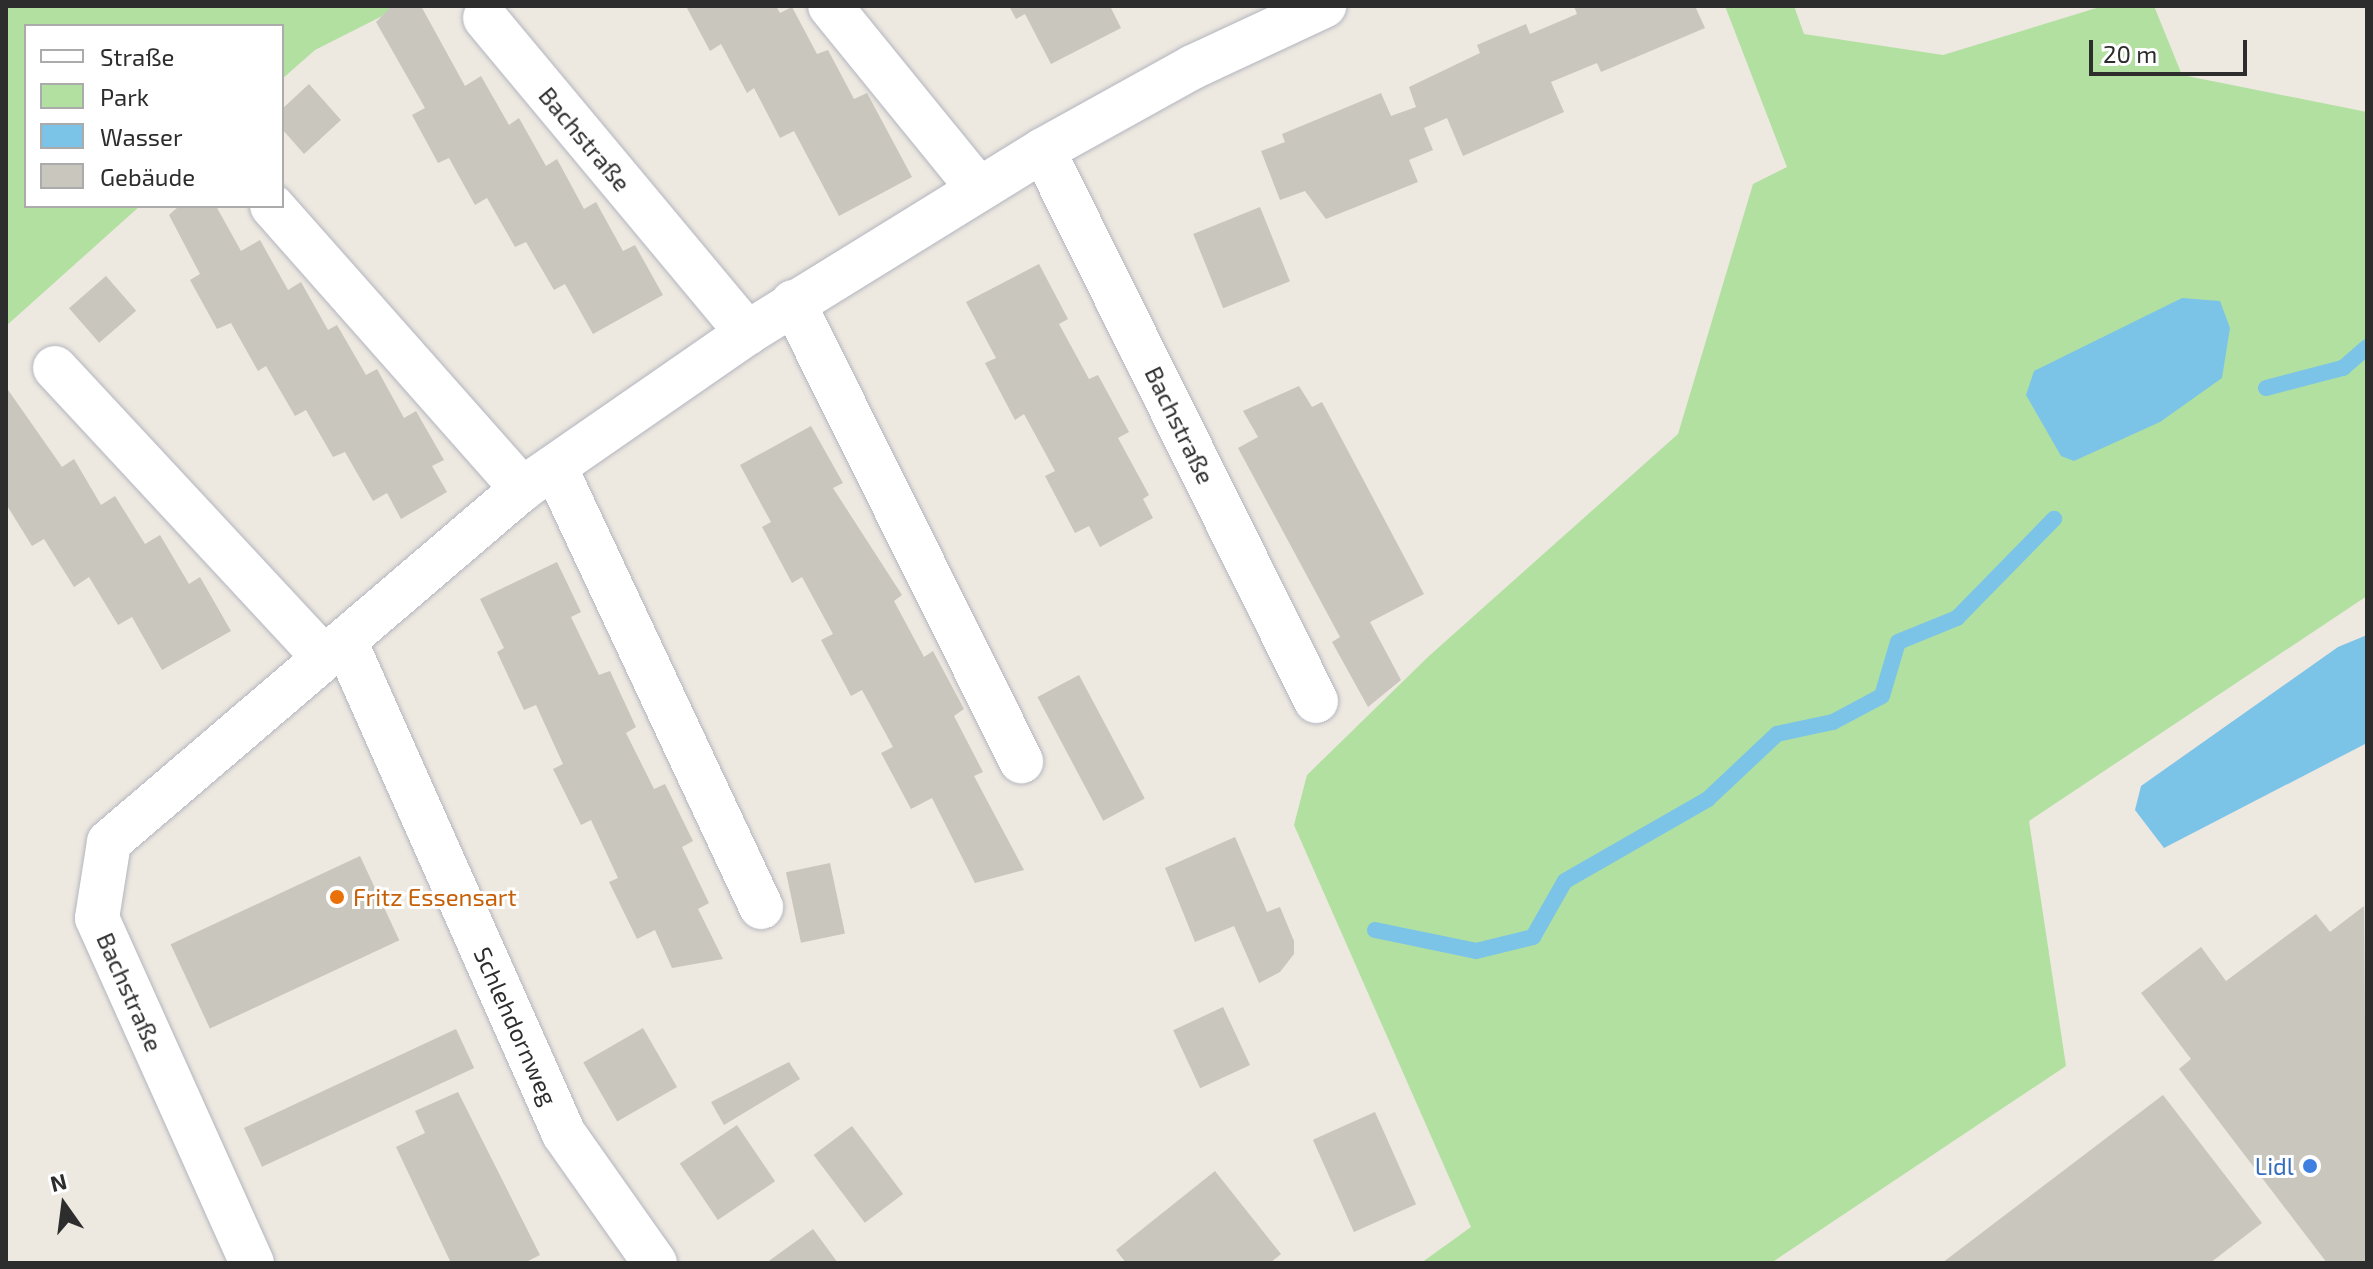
<!DOCTYPE html>
<meta charset="utf-8">
<style>
body{margin:0}
#map{position:relative;width:2373px;height:1269px;overflow:hidden;background:#ede8e0;font-family:"Exo 2",sans-serif}
div>[style]{position:absolute}
.green>*{inset:0;background:#b2e0a1}
.water>*{inset:0;background:#7bc4e8}
.stream>*{height:16px;margin:-8px;padding:0 8px;transform-origin:8px;border-radius:8px;background:#7bc4e8}
.building>*{inset:0;background:#c9c6be;transform-origin:0 0}
.roads{filter:drop-shadow(0 0 2px #b3b5bf) drop-shadow(0 0 2px #b3b5bf)}
.minor>*{height:44px;margin:-22px;padding:0 22px;transform-origin:22px;border-radius:22px;background:#fff}
.dots>*{width:22px;height:22px;translate:-50% -50%;box-sizing:border-box;border:4px solid #fff;border-radius:50%}
span{translate:-50% -50%;white-space:nowrap;text-align:center;line-height:1.15;-webkit-text-stroke:6px #fff;paint-order:stroke}
.street-label{font-size:24px;color:#2d2d2d}
.food-label{font-size:24px;color:#c56008}
.left{translate:0 -50%;text-align:left}
.shop-label{font-size:24px;color:#366cbe}
.right{translate:-100% -50%;text-align:right}
.frame{position:absolute;inset:0;border:8px solid #2d2d2d;pointer-events:none}
.legend{position:absolute;left:24px;top:24px;width:260px;height:184px;box-sizing:border-box;background:#fff;border:2px solid #ababab;margin:0;padding:10px 14px;list-style:none;font-size:24px;color:#2d2d2d}
.legend li{display:flex;align-items:center;gap:16px;height:40px}
.legend b{width:40px;border:2px solid #ababab}
.north{position:absolute;left:24px;top:1165px;width:80px;height:80px;-webkit-text-stroke:6px #fff;paint-order:stroke;rotate:346deg;font-size:22px;font-weight:700;line-height:32px;text-align:center;color:#2d2d2d}
.north::after{content:'';display:block;margin:auto;width:28px;height:36px;background:#2d2d2d;clip-path:polygon(50% 0,100% 100%,50% 72%,0 100%)}
.scale{position:absolute;left:2089px;top:40px;width:158px;height:36px;box-sizing:border-box;border:4px solid #2d2d2d;border-top:0;padding-left:10px;font-size:24px;line-height:28px;white-space:nowrap;color:#2d2d2d;-webkit-text-stroke:6px #fff;paint-order:stroke}
</style>
<div id="map">
<div class="green">
<div style="clip-path:polygon(6px 6px,402px 6px,315px 50px,282px 79px,282px 26px,26px 26px,26px 206px,140px 206px,6px 326px)"></div>
<div style="clip-path:polygon(1725px 6px,1794px 6px,1804px 34px,1943px 55px,2103px 6px,2154px 6px,2182px 75px,2367px 112px,2367px 596px,2029px 821px,2066px 1066px,1771px 1263px,1421px 1263px,1471px 1227px,1294px 825px,1307px 775px,1429px 656px,1678px 434px,1753px 184px,1787px 167px)"></div>
</div>
<div class="water">
<div style="clip-path:polygon(2182px 298px,2220px 301px,2230px 328px,2222px 378px,2160px 422px,2074px 461px,2061px 456px,2026px 395px,2034px 371px)"></div>
<div style="clip-path:polygon(2367px 635px,2367px 743px,2164px 848px,2135px 810px,2141px 786px,2338px 647px)"></div>
</div>
<div class="stream">
<div style="left:2266px;top:388px;width:80px;rotate:-14.6deg"></div>
<div style="left:2343px;top:368px;width:32px;rotate:-41deg"></div>
<div style="left:1375px;top:930px;width:103px;rotate:11.7deg"></div>
<div style="left:1476px;top:951px;width:59px;rotate:-13.8deg"></div>
<div style="left:1533px;top:937px;width:64px;rotate:-60.3deg"></div>
<div style="left:1565px;top:881px;width:165px;rotate:-29.8deg"></div>
<div style="left:1708px;top:799px;width:95px;rotate:-43.3deg"></div>
<div style="left:1777px;top:734px;width:57px;rotate:-12.1deg"></div>
<div style="left:1833px;top:722px;width:55px;rotate:-28deg"></div>
<div style="left:1882px;top:696px;width:56px;rotate:-73.5deg"></div>
<div style="left:1898px;top:642px;width:64px;rotate:-22.1deg"></div>
<div style="left:1957px;top:618px;width:139px;rotate:-45.6deg"></div>
</div>
<div class="building">
<div style="clip-path:polygon(421px 6px,465px 86px,481px 76px,509px 125px,519px 118px,546px 166px,557px 159px,584px 209px,596px 202px,623px 251px,635px 245px,663px 295px,593px 334px,565px 284px,554px 290px,526px 242px,515px 247px,487px 198px,475px 205px,449px 158px,438px 163px,412px 115px,425px 108px,376px 22px,392px 6px)"></div>
<div style="clip-path:polygon(686px 6px,776px 6px,780px 13px,792px 7px,817px 54px,828px 50px,854px 99px,867px 93px,912px 177px,839px 216px,794px 131px,780px 138px,754px 88px,747px 93px,721px 44px,710px 51px)"></div>
<div style="clip-path:polygon(1009px 6px,1110px 6px,1121px 28px,1051px 64px,1025px 14px,1016px 19px)"></div>
<div style="clip-path:polygon(1574px 6px,1695px 6px,1705px 28px,1601px 72px,1597px 63px,1551px 82px,1564px 112px,1463px 156px,1447px 118px,1424px 128px,1433px 150px,1409px 160px,1418px 182px,1326px 219px,1305px 191px,1280px 200px,1261px 151px,1285px 142px,1282px 134px,1381px 93px,1391px 116px,1416px 107px,1409px 87px,1480px 53px,1477px 45px,1526px 24px,1530px 34px,1577px 14px)"></div>
<div style="clip-path:polygon(309px 84px,341px 120px,304px 154px,282px 129px,282px 109px)"></div>
<div style="clip-path:polygon(179px 206px,216px 206px,241px 251px,260px 240px,288px 290px,301px 282px,328px 330px,337px 325px,366px 375px,377px 369px,404px 418px,416px 411px,444px 460px,432px 466px,447px 492px,401px 519px,387px 493px,373px 501px,345px 452px,333px 457px,306px 410px,295px 416px,266px 366px,258px 371px,231px 323px,217px 329px,190px 280px,200px 274px,169px 215px)"></div>
<div style="left:1260px;top:207px;width:80px;height:72px;rotate:68deg"></div>
<div style="clip-path:polygon(1039px 264px,1068px 319px,1059px 324px,1089px 379px,1098px 375px,1129px 432px,1118px 438px,1149px 495px,1143px 499px,1153px 518px,1100px 547px,1089px 526px,1075px 533px,1045px 476px,1055px 471px,1024px 414px,1015px 420px,985px 363px,996px 358px,966px 302px)"></div>
<div style="left:106px;top:276px;width:46px;height:49px;rotate:49deg"></div>
<div style="clip-path:polygon(1299px 386px,1312px 407px,1322px 402px,1424px 594px,1370px 622px,1401px 680px,1368px 707px,1332px 642px,1340px 637px,1238px 448px,1258px 437px,1243px 411px)"></div>
<div style="clip-path:polygon(6px 387px,62px 467px,74px 459px,101px 505px,115px 496px,145px 544px,160px 535px,189px 584px,200px 577px,231px 631px,162px 670px,132px 617px,118px 625px,89px 577px,74px 587px,44px 539px,32px 546px,6px 504px)"></div>
<div style="clip-path:polygon(811px 426px,843px 483px,833px 488px,902px 595px,894px 601px,924px 657px,933px 651px,964px 709px,954px 716px,983px 772px,974px 776px,1024px 870px,975px 883px,932px 798px,911px 809px,881px 753px,893px 747px,862px 690px,851px 696px,821px 640px,833px 634px,802px 577px,792px 583px,762px 527px,771px 522px,740px 465px)"></div>
<div style="clip-path:polygon(557px 562px,581px 612px,571px 617px,599px 675px,610px 671px,636px 727px,626px 733px,654px 789px,665px 784px,693px 841px,682px 847px,709px 903px,698px 909px,723px 959px,672px 968px,655px 930px,637px 939px,609px 882px,618px 878px,591px 820px,581px 825px,553px 769px,563px 764px,536px 705px,524px 710px,497px 652px,504px 648px,480px 599px)"></div>
<div style="left:1079px;top:675px;width:140px;height:47px;rotate:62deg"></div>
<div style="clip-path:polygon(1235px 837px,1267px 912px,1280px 907px,1294px 941px,1294px 954px,1280px 972px,1259px 983px,1234px 926px,1195px 942px,1165px 868px)"></div>
<div style="left:360px;top:856px;width:93px;height:209px;rotate:65deg"></div>
<div style="left:830px;top:863px;width:72px;height:45px;rotate:78deg"></div>
<div style="clip-path:polygon(2364px 906px,2367px 1263px,2327px 1263px,2179px 1069px,2191px 1059px,2141px 993px,2201px 947px,2226px 981px,2316px 914px,2330px 932px)"></div>
<div style="left:1223px;top:1007px;width:64px;height:55px;rotate:65deg"></div>
<div style="left:643px;top:1028px;width:68px;height:69px;rotate:60deg"></div>
<div style="left:456px;top:1029px;width:43px;height:234px;rotate:65deg"></div>
<div style="clip-path:polygon(789px 1062px,800px 1079px,724px 1125px,711px 1102px)"></div>
<div style="clip-path:polygon(458px 1092px,540px 1255px,524px 1263px,451px 1263px,396px 1147px,425px 1133px,415px 1111px)"></div>
<div style="clip-path:polygon(2163px 1095px,2262px 1223px,2210px 1263px,1942px 1263px)"></div>
<div style="left:1375px;top:1112px;width:101px;height:68px;rotate:66deg"></div>
<div style="left:737px;top:1125px;width:68px;height:69px;rotate:56deg"></div>
<div style="left:852px;top:1126px;width:85px;height:48px;rotate:53deg"></div>
<div style="clip-path:polygon(1215px 1171px,1281px 1254px,1270px 1263px,1126px 1263px,1116px 1250px)"></div>
<div style="clip-path:polygon(813px 1229px,838px 1263px,766px 1263px)"></div>
</div>
<div class="roads">
<div class="minor">
<div style="left:830px;top:6px;width:235px;rotate:50.9deg"></div>
<div style="left:485px;top:18px;width:410px;rotate:50.2deg"></div>
<div style="left:1043px;top:150px;width:615px;rotate:63.64deg"></div>
<div style="left:272px;top:206px;width:378px;rotate:48.5deg"></div>
<div style="left:793px;top:302px;width:513px;rotate:63.58deg"></div>
<div style="left:55px;top:368px;width:395px;rotate:47.1deg"></div>
<div style="left:555px;top:467px;width:486px;rotate:64.9deg"></div>
<div style="left:345px;top:641px;width:539px;rotate:66.05deg"></div>
<div style="left:564px;top:1134px;width:158px;rotate:54.8deg"></div>
<div style="left:252px;top:1263px;width:378px;rotate:-114.2deg"></div>
<div style="left:97px;top:918px;width:77px;rotate:-81deg"></div>
<div style="left:109px;top:842px;width:543px;rotate:-40.52deg"></div>
<div style="left:522px;top:489px;width:274px;rotate:-34.7deg"></div>
<div style="left:747px;top:333px;width:348px;rotate:-31.7deg"></div>
<div style="left:1043px;top:150px;width:171px;rotate:-29deg"></div>
<div style="left:1193px;top:67px;width:145px;rotate:-25deg"></div>
</div>
</div>
<div class="dots">
<div style="left:337px;top:897px;background:#e8710a"></div>
<div style="left:2310px;top:1166px;background:#3f7fe0"></div>
</div>
<div class="street-label">
<span style="left:585px;top:139px;rotate:50deg">Bachstraße</span>
<span style="left:1180px;top:425px;rotate:64deg">Bachstraße</span>
<span style="left:130px;top:992px;rotate:66deg">Bachstraße</span>
<span style="left:516px;top:1026px;rotate:66deg">Schlehdornweg</span>
</div>
<div class="food-label">
<span class="left" style="left:353px;top:897px">Fritz Essensart</span>
</div>
<div class="shop-label">
<span class="right" style="left:2294px;top:1166px">Lidl</span>
</div>
<div class="frame"></div>
<ul class="legend">
<li><b style="height:10px;background:#fff"></b>Straße</li>
<li><b style="height:22px;background:#b2e0a1"></b>Park</li>
<li><b style="height:22px;background:#7bc4e8"></b>Wasser</li>
<li><b style="height:22px;background:#c9c6be"></b>Gebäude</li>
</ul>
<div class="north">N</div>
<div class="scale">20 m</div>
</div>
